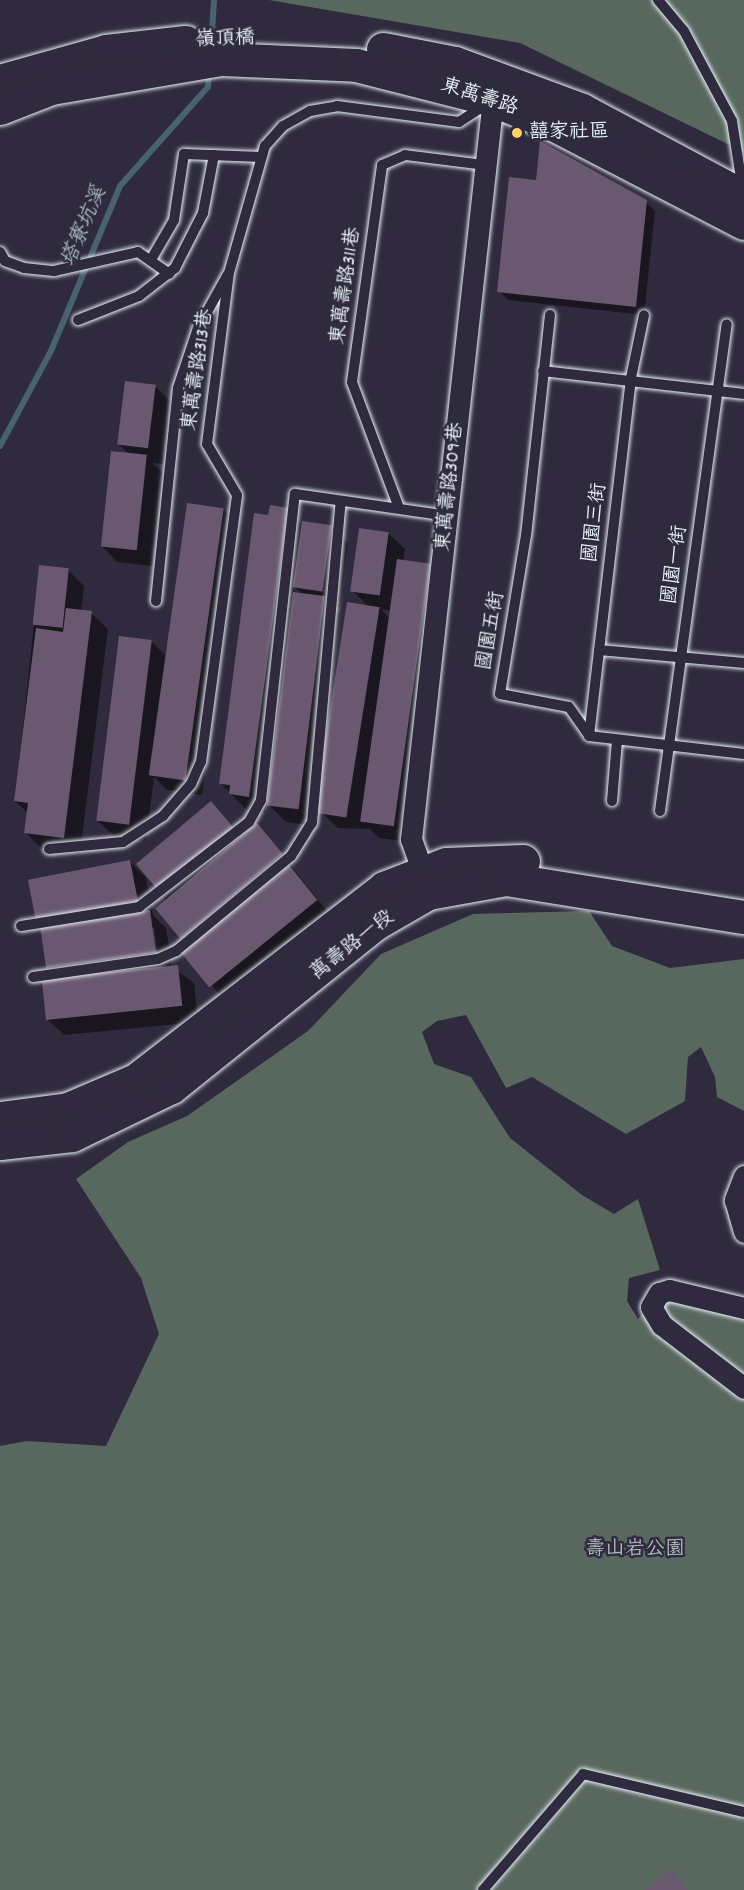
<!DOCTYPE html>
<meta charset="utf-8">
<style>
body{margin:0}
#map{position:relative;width:744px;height:1890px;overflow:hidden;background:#2f2a3d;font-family:Dekko,"LXGW WenKai TC",sans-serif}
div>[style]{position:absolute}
.green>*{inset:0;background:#59685f}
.shadow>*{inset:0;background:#0007}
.stream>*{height:6px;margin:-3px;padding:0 3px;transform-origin:3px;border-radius:3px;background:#496270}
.building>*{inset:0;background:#6a5871;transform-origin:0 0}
.roads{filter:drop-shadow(0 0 2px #e8f1f8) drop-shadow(0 0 2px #e8f1f8)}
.service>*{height:10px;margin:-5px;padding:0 5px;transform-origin:5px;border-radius:5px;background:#2f2a3d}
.minor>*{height:21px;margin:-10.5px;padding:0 10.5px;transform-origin:10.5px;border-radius:10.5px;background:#2f2a3d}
.primary>*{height:33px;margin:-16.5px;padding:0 16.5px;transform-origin:16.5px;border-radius:16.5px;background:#2f2a3d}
.dots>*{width:16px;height:16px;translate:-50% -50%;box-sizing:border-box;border:3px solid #2f2a3d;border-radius:50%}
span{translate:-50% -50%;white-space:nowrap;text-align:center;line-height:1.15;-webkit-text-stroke:5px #2f2a3d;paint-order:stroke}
.street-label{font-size:20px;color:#e8f1f8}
.poi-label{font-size:20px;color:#e8f1f8}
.left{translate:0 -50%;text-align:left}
.park-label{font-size:20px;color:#afbabb}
.water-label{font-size:21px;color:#a8b8c2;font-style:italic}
</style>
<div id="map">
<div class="green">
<div style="clip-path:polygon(269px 0,744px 0,744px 152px,520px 43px)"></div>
<div style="clip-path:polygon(589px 911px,612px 946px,670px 968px,744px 959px,744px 1111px,717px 1097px,715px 1077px,701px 1047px,688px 1057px,685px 1101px,626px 1134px,532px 1077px,506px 1088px,466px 1015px,437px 1021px,422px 1032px,434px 1064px,471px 1077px,510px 1138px,582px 1195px,614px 1214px,638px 1199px,660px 1270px,629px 1278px,627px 1301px,638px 1319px,653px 1299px,744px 1308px,744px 1890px,0 1890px,0 1446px,26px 1441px,106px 1446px,159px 1334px,141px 1278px,76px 1179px,128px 1142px,187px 1116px,308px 1031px,381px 954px,473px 914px)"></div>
</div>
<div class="shadow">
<div style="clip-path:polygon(646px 202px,655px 211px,644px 315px,508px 300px,499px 291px)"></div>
<div style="clip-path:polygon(156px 387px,172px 403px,164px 464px,153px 463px,163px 473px,152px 566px,117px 562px,101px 545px,129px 454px,118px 444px)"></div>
<div style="clip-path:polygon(evenodd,287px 509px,303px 525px,331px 527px,348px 543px,340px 607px,333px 607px,340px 614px,315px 826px,286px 822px,267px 803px,265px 813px,247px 810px,220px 783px,269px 517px,287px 509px,295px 587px,303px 595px,295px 594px,295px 587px)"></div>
<div style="clip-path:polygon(224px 510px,240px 526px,202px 795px,167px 790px,154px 777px,146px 841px,115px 837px,98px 821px,152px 642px,167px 657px)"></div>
<div style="clip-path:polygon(evenodd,388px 533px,405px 549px,403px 562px,430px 565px,446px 581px,411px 842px,379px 838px,370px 829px,338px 828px,321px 812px,368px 606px,353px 591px,388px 533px,381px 609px,392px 611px,391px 619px,381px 609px)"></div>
<div style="clip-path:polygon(68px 570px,84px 586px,81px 612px,91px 613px,108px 629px,80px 854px,42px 849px,26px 833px,28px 813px,15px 801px,34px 624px)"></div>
<div style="clip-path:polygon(211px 803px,242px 837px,257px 825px,332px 917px,227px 1003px,184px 954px,191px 948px,159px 889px)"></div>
<div style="clip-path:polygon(evenodd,130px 862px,146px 878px,153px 915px,166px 928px,172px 967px,194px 983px,198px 1022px,64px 1035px,47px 1019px,60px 979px,48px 968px,42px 927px,130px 862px,151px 928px,154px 928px,159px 960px,156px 960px,151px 928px)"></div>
</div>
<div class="stream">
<div style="left:211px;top:50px;width:50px;rotate:-86.6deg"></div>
<div style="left:0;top:446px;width:108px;rotate:-61.8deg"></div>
<div style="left:51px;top:351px;width:179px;rotate:-67.3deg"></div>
<div style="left:120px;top:186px;width:132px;rotate:-48.4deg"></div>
<div style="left:208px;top:87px;width:15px;rotate:-86deg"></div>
</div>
<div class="building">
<div style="clip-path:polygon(540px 141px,647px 200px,636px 307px,497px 292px,509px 177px,536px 180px)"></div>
<div style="left:125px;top:381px;width:31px;height:64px;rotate:7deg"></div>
<div style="left:111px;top:451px;width:36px;height:96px;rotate:6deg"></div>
<div style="left:187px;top:503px;width:37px;height:275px;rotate:8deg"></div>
<div style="clip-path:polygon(270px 505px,288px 508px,249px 797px,229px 794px,230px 785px,219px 784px,254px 513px,268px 515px)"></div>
<div style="left:302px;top:521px;width:30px;height:67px;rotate:8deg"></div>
<div style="left:359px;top:528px;width:30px;height:64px;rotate:8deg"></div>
<div style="left:397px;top:559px;width:34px;height:265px;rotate:8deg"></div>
<div style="left:39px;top:565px;width:30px;height:60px;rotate:6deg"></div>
<div style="left:293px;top:592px;width:32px;height:215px;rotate:7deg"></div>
<div style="left:347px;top:602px;width:33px;height:213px;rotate:9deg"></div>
<div style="clip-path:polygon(66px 608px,92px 611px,64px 838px,24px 833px,28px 803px,14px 801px,36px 628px,63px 632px)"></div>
<div style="left:119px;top:636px;width:33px;height:186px;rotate:7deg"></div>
<div style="left:211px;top:801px;width:35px;height:98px;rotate:50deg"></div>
<div style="left:257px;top:823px;width:40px;height:133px;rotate:50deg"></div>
<div style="left:130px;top:860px;width:42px;height:104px;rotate:79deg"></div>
<div style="left:289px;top:865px;width:45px;height:139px;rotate:51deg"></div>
<div style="left:150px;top:910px;width:43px;height:111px;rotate:82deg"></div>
<div style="left:178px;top:965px;width:41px;height:137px;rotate:84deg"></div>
<div style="clip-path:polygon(672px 1870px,687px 1890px,645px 1890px)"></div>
</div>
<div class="roads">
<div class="service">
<div style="left:658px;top:0;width:40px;rotate:50deg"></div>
<div style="left:684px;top:31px;width:102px;rotate:61.9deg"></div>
<div style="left:732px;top:121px;width:71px;rotate:81.1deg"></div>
<div style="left:0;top:252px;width:10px;rotate:61deg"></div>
<div style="left:5px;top:261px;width:20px;rotate:20deg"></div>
<div style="left:24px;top:268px;width:30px;rotate:6deg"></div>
<div style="left:54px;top:271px;width:86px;rotate:-12.7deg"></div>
<div style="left:138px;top:252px;width:38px;rotate:35deg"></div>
<div style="left:152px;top:258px;width:44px;rotate:-59.9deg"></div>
<div style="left:174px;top:220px;width:67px;rotate:-81.4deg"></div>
<div style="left:184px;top:154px;width:77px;rotate:2.2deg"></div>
<div style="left:550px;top:315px;width:221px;rotate:96.2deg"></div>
<div style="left:526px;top:535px;width:161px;rotate:99.3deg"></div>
<div style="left:500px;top:694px;width:70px;rotate:10.7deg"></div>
<div style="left:569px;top:707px;width:35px;rotate:55deg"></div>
<div style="left:589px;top:736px;width:156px;rotate:6.6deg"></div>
<div style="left:78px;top:320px;width:66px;rotate:-21.5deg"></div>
<div style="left:139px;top:296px;width:46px;rotate:-37.9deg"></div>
<div style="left:175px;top:268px;width:62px;rotate:-63deg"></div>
<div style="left:203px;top:213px;width:59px;rotate:-79.3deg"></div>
<div style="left:543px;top:371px;width:202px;rotate:6.5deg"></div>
<div style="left:399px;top:508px;width:134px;rotate:-110.5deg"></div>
<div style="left:352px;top:382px;width:219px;rotate:-82.1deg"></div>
<div style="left:382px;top:165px;width:25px;rotate:-23deg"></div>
<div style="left:405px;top:155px;width:80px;rotate:7.2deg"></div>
<div style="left:156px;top:601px;width:214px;rotate:-84.1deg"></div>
<div style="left:178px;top:388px;width:63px;rotate:-71.6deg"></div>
<div style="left:198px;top:328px;width:60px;rotate:-60.9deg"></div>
<div style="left:599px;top:650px;width:146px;rotate:5.1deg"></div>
<div style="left:589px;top:736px;width:360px;rotate:-83.3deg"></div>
<div style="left:631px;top:378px;width:64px;rotate:-78.3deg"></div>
<div style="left:612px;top:801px;width:61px;rotate:-85.3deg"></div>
<div style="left:660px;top:811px;width:491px;rotate:-82.2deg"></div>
<div style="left:49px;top:849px;width:74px;rotate:-5.4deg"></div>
<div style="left:123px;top:842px;width:48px;rotate:-33deg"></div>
<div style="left:163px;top:816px;width:43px;rotate:-48.8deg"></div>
<div style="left:191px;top:784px;width:24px;rotate:-66deg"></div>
<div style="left:201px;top:762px;width:269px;rotate:-82.3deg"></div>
<div style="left:237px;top:495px;width:59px;rotate:-120.5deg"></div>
<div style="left:207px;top:444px;width:172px;rotate:-82.7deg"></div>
<div style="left:229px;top:273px;width:132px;rotate:-74.2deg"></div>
<div style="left:265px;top:146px;width:27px;rotate:-48deg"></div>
<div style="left:283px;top:126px;width:31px;rotate:-29deg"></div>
<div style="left:310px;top:111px;width:27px;rotate:-10deg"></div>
<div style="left:337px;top:106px;width:123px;rotate:7.5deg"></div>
<div style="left:459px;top:122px;width:31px;rotate:-33deg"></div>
<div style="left:21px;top:926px;width:120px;rotate:-9.1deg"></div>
<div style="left:139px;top:907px;width:139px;rotate:-37.7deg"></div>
<div style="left:249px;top:822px;width:25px;rotate:-61deg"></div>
<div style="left:261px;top:800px;width:308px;rotate:-83.7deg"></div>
<div style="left:295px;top:494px;width:155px;rotate:8.2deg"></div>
<div style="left:33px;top:977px;width:126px;rotate:-8.2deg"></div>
<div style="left:158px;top:959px;width:20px;rotate:-24deg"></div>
<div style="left:176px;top:951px;width:149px;rotate:-39.6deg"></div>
<div style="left:291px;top:856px;width:39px;rotate:-58deg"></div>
<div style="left:312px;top:823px;width:323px;rotate:-84.9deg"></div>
<div style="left:483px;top:1890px;width:153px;rotate:-49.2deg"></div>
<div style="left:583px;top:1774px;width:165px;rotate:13.3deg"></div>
</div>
<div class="minor">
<div style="left:427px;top:884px;width:48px;rotate:-109.6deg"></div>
<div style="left:411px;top:839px;width:755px;rotate:-83.68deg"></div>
<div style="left:744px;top:1176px;width:26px;rotate:111deg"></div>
<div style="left:735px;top:1200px;width:33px;rotate:74deg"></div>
<div style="left:744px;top:1308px;width:77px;rotate:-166.5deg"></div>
<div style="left:669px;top:1290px;width:10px;rotate:163deg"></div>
<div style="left:659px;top:1293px;width:16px;rotate:120deg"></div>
<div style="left:651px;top:1307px;width:21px;rotate:59deg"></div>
<div style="left:662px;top:1325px;width:103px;rotate:37.5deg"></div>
</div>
<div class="primary">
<div style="left:383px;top:49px;width:73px;rotate:11deg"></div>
<div style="left:455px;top:63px;width:135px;rotate:20.3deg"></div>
<div style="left:582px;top:110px;width:184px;rotate:28.2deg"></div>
<div style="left:0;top:81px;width:110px;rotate:-15.8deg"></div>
<div style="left:106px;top:51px;width:80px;rotate:-6.5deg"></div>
<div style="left:0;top:108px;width:55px;rotate:-21.4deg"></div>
<div style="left:51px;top:88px;width:172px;rotate:-9.7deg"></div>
<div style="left:221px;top:59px;width:135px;rotate:2.5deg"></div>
<div style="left:356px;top:65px;width:141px;rotate:14.3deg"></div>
<div style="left:493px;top:100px;width:65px;rotate:21.8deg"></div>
<div style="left:553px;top:124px;width:215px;rotate:27.4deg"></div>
<div style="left:0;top:1118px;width:69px;rotate:-7.5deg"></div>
<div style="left:68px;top:1109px;width:74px;rotate:-23.1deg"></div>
<div style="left:136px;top:1080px;width:314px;rotate:-37.7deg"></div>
<div style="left:384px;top:888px;width:66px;rotate:-21.2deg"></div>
<div style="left:446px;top:864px;width:77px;rotate:-2.2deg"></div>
<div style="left:0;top:1143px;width:72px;rotate:-6.3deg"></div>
<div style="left:72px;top:1135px;width:110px;rotate:-25.9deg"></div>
<div style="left:171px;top:1087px;width:263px;rotate:-38.7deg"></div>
<div style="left:376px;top:923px;width:60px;rotate:-30deg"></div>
<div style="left:428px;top:893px;width:79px;rotate:-10.2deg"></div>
<div style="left:506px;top:879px;width:241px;rotate:9.1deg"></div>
</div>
</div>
<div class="dots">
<div style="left:517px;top:133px;background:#ffd166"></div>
</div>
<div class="street-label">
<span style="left:225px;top:40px;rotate:-2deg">嶺頂橋</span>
<span style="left:479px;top:98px;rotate:18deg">東萬壽路</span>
<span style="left:347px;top:286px;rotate:-82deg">東萬壽路311巷</span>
<span style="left:199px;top:370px;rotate:-82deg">東萬壽路313巷</span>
<span style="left:451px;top:487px;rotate:-84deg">東萬壽路309巷</span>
<span style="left:596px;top:523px;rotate:-83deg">國園三街</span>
<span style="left:676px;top:565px;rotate:-82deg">國園一街</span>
<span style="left:492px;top:631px;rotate:-80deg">國園五街</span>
<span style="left:353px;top:946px;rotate:-38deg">萬壽路一段</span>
</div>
<div class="poi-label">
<span class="left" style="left:529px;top:133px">囍家社區</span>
</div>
<div class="park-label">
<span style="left:635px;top:1550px">壽山岩公園</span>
</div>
<div class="water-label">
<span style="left:85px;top:227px;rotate:-67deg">塔寮坑溪</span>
</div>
</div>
